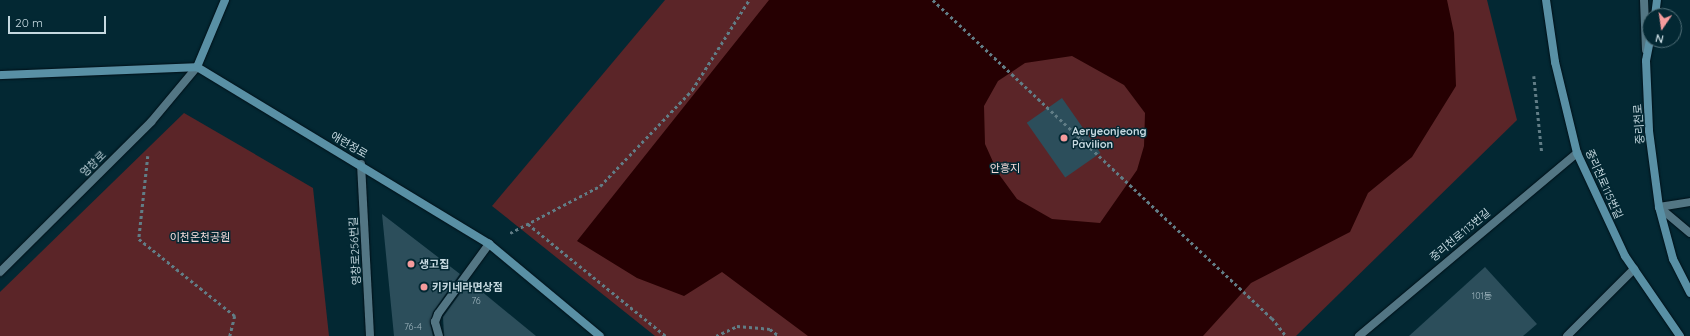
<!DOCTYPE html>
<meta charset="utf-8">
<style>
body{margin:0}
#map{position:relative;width:1690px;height:336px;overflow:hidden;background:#032833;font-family:Quicksand,"Noto Sans KR",sans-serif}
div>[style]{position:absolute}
.green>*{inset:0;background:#5b2528}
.water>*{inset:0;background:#260002}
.building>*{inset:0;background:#2c4e5b;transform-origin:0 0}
.path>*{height:2.5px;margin-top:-1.25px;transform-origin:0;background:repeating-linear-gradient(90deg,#617d86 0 3px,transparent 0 6px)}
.roads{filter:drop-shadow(0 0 1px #001018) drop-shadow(0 0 1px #001018)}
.lane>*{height:8px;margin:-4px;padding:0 4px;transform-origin:4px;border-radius:4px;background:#537684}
.street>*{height:8px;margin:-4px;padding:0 4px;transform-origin:4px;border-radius:4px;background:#537684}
.secondary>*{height:8px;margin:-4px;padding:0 4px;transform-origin:4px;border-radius:4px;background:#5990a5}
.dots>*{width:11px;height:11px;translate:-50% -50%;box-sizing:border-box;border:2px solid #032833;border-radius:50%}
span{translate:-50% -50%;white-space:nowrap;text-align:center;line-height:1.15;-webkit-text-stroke:3px #032833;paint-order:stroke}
.number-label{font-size:9px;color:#a0b6bf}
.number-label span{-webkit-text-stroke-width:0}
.street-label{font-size:11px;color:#c6d9e0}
.poi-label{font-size:11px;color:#c6d9e0;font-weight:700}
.left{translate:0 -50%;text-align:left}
.park-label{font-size:11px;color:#f8dcdb}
.north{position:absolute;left:1642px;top:8px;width:40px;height:40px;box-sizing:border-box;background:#032833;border:1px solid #516f78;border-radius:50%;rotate:193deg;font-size:11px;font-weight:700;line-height:16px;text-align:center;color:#c6d9e0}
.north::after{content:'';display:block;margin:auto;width:14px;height:18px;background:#f59b9c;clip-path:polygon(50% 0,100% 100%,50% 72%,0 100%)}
.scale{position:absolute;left:8px;top:16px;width:98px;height:18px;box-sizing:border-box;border:2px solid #c6d9e0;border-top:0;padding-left:5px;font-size:12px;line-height:14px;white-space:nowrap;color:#c6d9e0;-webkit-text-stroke:3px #032833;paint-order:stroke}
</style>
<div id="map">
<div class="green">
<div style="clip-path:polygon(665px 0,1487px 0,1517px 120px,1296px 336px,655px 336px,492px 206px)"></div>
<div style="clip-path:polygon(184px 113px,313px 188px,329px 336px,0 336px,0 292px)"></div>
</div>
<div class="water">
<div style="clip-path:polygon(evenodd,769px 0,1447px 0,1454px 33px,1456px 86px,1412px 157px,1368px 193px,1350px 232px,1251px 283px,1203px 336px,808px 336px,722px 272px,684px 296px,637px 278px,577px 241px,769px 0,1072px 56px,1124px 85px,1145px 113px,1144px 146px,1137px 170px,1100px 223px,1052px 219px,1017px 199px,998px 173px,985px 144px,984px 106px,998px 81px,1025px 63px,1072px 56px)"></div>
</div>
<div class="building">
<div style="left:1062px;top:98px;width:67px;height:43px;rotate:55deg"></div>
<div style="clip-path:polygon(382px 214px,460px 274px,433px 312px,430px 323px,433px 336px,394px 336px)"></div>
<div style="clip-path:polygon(1485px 267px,1537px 324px,1523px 336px,1409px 336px)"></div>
<div style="clip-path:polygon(469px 281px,536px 336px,444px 336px,443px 317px)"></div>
</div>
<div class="path">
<div style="left:933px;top:0;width:465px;rotate:43.2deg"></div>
<div style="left:1272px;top:318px;width:23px;rotate:52deg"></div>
<div style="left:1534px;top:76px;width:78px;rotate:84.1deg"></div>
<div style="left:148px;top:156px;width:83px;rotate:96.2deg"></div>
<div style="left:139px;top:239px;width:123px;rotate:38.7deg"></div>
<div style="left:235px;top:316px;width:21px;rotate:104deg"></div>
<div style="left:528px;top:224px;width:178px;rotate:39.1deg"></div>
<div style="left:510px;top:233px;width:102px;rotate:-27.6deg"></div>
<div style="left:600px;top:186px;width:133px;rotate:-46.2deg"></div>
<div style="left:692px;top:90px;width:107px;rotate:-57.7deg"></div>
<div style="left:716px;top:336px;width:23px;rotate:-25deg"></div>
<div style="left:737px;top:326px;width:33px;rotate:5deg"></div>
<div style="left:770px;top:329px;width:11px;rotate:38deg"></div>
</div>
<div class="roads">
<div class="lane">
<div style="left:1659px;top:207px;width:40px;rotate:40deg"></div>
<div style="left:1567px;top:336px;width:95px;rotate:-45deg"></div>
</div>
<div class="street">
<div style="left:1644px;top:0;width:50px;rotate:87.7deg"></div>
<div style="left:361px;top:164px;width:172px;rotate:87deg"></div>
<div style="left:1659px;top:207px;width:31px;rotate:-9deg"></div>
<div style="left:0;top:272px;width:213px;rotate:-44.8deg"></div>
<div style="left:151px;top:122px;width:72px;rotate:-50.1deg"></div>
<div style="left:439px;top:336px;width:15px;rotate:-106deg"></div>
<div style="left:435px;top:322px;width:9px;rotate:-69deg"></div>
<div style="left:438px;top:314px;width:87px;rotate:-53.9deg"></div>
<div style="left:1359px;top:336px;width:285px;rotate:-40deg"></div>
</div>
<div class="secondary">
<div style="left:1546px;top:0;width:63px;rotate:81.7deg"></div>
<div style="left:1555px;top:62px;width:94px;rotate:76.4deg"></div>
<div style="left:1577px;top:153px;width:114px;rotate:65deg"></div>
<div style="left:1625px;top:256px;width:97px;rotate:55.5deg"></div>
<div style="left:1655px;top:16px;width:16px;rotate:-83deg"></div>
<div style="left:1650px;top:40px;width:21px;rotate:101deg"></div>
<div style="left:1646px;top:61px;width:70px;rotate:87.5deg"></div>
<div style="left:1649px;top:131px;width:77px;rotate:82.5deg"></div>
<div style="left:1659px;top:207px;width:54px;rotate:74.9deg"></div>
<div style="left:1673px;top:259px;width:38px;rotate:63deg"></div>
<div style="left:197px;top:67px;width:73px;rotate:-67.3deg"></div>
<div style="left:0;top:75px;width:197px;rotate:-2.3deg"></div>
<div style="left:197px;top:67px;width:341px;rotate:31.2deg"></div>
<div style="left:489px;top:244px;width:144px;rotate:39.7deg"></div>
</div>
</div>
<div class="dots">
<div style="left:1064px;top:138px;background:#f59b9c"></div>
<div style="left:411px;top:264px;background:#f59b9c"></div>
<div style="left:424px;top:287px;background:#f59b9c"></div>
</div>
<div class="number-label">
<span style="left:1482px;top:296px">101동</span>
<span style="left:476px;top:301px">76</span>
<span style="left:413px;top:327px">76-4</span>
</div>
<div class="street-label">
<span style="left:1639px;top:124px;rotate:-94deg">중리천로</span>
<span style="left:349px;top:145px;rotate:30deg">애련정로</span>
<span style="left:93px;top:164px;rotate:-45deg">영창로</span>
<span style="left:1604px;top:184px;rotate:66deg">중리천로115번길</span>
<span style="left:1460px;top:235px;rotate:-40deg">중리천로113번길</span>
<span style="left:355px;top:251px;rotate:-93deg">영창로256번길</span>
</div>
<div class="poi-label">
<span class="left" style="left:1072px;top:138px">Aeryeonjeong<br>Pavilion</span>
<span class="left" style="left:419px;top:264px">생고집</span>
<span class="left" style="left:432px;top:287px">키키네라면상점</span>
</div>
<div class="park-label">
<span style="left:1005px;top:168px">안흥지</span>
<span style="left:200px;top:237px">이천온천공원</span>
</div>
<div class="north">N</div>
<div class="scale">20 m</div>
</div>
